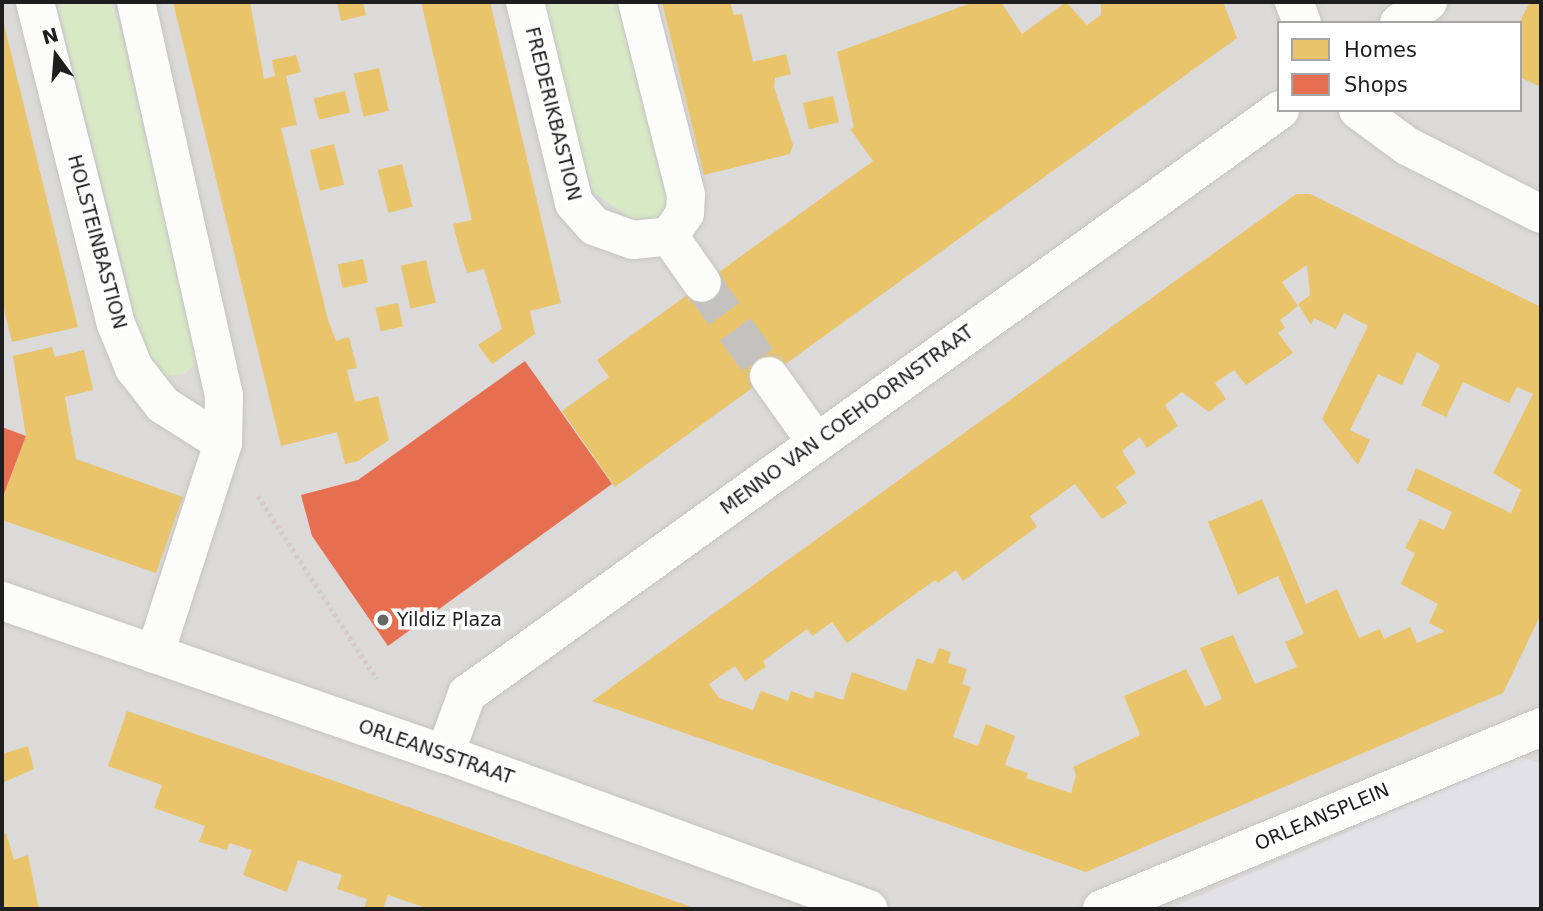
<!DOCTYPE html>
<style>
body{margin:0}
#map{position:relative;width:1543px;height:911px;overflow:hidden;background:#ecebe7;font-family:"DejaVu Sans",sans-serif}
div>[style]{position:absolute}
.residential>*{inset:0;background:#dbdad8}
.grass>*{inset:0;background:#d7eac5}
.plaza>*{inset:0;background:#e2e1e6}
.homes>*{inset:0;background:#e9c46a;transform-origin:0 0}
.shops>*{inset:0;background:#e76f51}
.street-tunnel>*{height:38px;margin-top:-19px;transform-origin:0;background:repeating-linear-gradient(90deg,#c3c2bf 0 38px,transparent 0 57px)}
.path>*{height:4.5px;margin-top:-2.25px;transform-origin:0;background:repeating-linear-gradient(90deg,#d7c9c6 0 3.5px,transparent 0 7px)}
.roads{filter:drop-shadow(0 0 2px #c5c4c3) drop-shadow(0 0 2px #c5c4c3)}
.street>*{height:38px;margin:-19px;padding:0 19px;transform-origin:19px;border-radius:19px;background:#fcfcfb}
.dots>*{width:19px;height:19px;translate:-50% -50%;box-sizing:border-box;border:4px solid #fff;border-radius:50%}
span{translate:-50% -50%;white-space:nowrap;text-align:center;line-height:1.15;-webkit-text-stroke:7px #fff;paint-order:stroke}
.street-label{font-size:19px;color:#1e1e1e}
.poi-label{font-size:19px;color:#1e1e1e}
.left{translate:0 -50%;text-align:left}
.frame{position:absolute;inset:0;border:4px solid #1e1e1e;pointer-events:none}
.legend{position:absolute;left:1277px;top:21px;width:245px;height:91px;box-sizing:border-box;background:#fff;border:2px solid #a5a5a5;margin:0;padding:9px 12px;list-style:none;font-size:21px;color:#1e1e1e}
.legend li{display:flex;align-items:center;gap:14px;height:35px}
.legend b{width:35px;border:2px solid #a5a5a5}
.north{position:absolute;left:21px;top:21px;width:70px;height:70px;-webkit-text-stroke:5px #fff;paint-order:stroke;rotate:344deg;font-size:19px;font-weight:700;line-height:28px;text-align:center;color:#1e1e1e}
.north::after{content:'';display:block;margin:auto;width:24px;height:32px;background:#1e1e1e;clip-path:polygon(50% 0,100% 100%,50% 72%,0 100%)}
</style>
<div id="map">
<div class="residential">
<div style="clip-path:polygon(evenodd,2px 2px,1541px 2px,1541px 909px,2px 909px,2px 2px,1279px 23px,1520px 23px,1520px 110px,1279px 110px,1279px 23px)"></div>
</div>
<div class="grass">
<div style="clip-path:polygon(57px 2px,113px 2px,195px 343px,195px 364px,184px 374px,166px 376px,152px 365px,142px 343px)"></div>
<div style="clip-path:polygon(544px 2px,620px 2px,673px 202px,644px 228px,588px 188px)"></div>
</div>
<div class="plaza">
<div style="clip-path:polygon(1520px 757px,1541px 763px,1541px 909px,1169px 909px)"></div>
</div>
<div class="homes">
<div style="clip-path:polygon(173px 2px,250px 2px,264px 79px,275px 76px,272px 60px,296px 55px,301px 72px,286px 76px,297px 125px,281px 128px,328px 320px,336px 341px,349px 337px,357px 368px,347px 370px,355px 402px,378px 396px,389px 440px,358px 461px,345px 464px,337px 432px,281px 446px)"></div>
<div style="clip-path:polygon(337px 2px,363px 2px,366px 15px,341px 21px)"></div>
<div style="clip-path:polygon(421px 2px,490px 2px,561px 303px,530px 311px,535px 334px,492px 364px,478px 345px,502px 329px,484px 269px,467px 273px,460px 251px,453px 224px,472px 220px)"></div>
<div style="clip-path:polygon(662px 2px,730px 2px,734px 15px,742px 14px,753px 62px,786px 54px,791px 74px,775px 78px,774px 87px,793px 145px,790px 154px,704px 175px)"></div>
<div style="clip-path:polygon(974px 2px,1001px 2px,1022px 34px,1066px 2px,1087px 25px,1101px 15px,1101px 2px,1223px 2px,1237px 38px,615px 487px,562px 411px,609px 377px,597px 360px,873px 161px,850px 129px,854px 127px,837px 52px)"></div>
<div style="clip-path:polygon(1530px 2px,1541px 2px,1541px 87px,1520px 77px,1519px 23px)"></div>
<div style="clip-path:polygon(2px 16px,78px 327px,12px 342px,2px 301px)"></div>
<div style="left:379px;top:68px;width:44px;height:26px;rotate:77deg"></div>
<div style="left:345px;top:91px;width:22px;height:32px;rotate:77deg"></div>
<div style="left:833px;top:96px;width:27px;height:31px;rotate:77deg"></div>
<div style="left:334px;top:144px;width:42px;height:25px;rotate:76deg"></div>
<div style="left:402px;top:164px;width:44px;height:25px;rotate:76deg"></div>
<div style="clip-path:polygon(evenodd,1296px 194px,1310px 194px,1541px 307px,1541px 614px,1503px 693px,1086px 872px,592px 701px,1296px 194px,1307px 265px,1310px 295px,1298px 304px,1311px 325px,1314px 318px,1336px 329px,1344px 313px,1368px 326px,1322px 419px,1358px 465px,1370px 440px,1350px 430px,1378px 374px,1402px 385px,1417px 352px,1440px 365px,1421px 405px,1446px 417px,1463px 382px,1509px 403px,1517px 387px,1533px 394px,1493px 473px,1521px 490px,1511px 513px,1416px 468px,1407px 490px,1452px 512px,1444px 530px,1420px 519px,1405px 548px,1415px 553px,1401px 584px,1438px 604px,1429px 623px,1445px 631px,1417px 643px,1410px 627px,1384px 639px,1380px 629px,1359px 638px,1337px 589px,1306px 604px,1262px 499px,1208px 522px,1238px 595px,1278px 576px,1304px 634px,1285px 642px,1297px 667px,1255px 684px,1233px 635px,1200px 648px,1222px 699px,1205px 707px,1186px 669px,1124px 696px,1140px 735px,1073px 767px,1076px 775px,1071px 793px,1026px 778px,1028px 773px,1005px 765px,1015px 736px,986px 724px,978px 746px,953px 737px,971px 687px,962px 684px,967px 669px,948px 663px,951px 652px,939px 648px,933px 664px,917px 658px,906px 691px,852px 672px,843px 700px,815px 691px,813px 699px,791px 691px,788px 701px,761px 691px,753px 710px,719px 698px,709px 684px,735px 666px,745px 681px,766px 667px,763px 661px,807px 629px,812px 636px,832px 622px,847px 643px,935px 580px,938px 583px,956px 570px,963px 581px,1037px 527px,1030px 516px,1075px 484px,1102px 519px,1127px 503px,1116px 487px,1136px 473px,1122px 451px,1140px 437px,1147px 448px,1178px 426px,1165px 405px,1182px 392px,1209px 412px,1226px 399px,1215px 383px,1234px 370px,1246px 385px,1293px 353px,1278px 333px,1285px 328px,1280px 320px,1298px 306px,1282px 282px,1307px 265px)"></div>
<div style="left:363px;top:259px;width:24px;height:26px;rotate:78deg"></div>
<div style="left:426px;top:260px;width:44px;height:26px;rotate:77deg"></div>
<div style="left:398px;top:303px;width:24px;height:23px;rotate:78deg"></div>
<div style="clip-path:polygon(52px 347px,55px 357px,84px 350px,93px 390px,65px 397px,76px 459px,183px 497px,156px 573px,2px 520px,2px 499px,26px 436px,13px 356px)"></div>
<div style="clip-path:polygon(127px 711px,326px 778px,697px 909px,429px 909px,388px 895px,383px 909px,364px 909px,367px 899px,337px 889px,342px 875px,298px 860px,287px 892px,243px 875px,252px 850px,229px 843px,227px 850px,199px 842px,205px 826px,154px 808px,162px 785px,108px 766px)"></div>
<div style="clip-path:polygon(28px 746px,34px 769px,2px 783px,2px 754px)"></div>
<div style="clip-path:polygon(6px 833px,14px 860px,28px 855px,39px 909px,2px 909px,2px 835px)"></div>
</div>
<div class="shops">
<div style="clip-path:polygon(525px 361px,612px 484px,388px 646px,312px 536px,301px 495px,358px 480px)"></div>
<div style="clip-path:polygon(2px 427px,26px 436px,2px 499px)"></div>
</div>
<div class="street-tunnel">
<div style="left:702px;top:283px;width:115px;rotate:54.2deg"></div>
</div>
<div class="path">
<div style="left:258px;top:496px;width:218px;rotate:57deg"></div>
</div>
<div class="roads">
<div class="street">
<div style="left:35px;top:2px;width:332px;rotate:75.9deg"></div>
<div style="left:116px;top:324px;width:48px;rotate:67.8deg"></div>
<div style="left:134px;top:368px;width:47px;rotate:51.9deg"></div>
<div style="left:163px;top:405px;width:71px;rotate:32.3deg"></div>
<div style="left:136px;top:2px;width:403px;rotate:77.4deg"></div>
<div style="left:224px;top:395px;width:48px;rotate:91.2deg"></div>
<div style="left:223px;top:443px;width:222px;rotate:107.9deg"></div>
<div style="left:525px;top:2px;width:207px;rotate:76.3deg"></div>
<div style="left:574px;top:203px;width:30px;rotate:49deg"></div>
<div style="left:594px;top:226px;width:41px;rotate:19.7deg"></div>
<div style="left:633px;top:240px;width:36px;rotate:-6deg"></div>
<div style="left:669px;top:236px;width:28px;rotate:-55deg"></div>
<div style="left:685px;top:213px;width:18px;rotate:-87deg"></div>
<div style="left:686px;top:195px;width:199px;rotate:-104.2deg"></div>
<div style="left:1294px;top:2px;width:22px;rotate:69deg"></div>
<div style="left:1399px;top:23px;width:36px;rotate:-36deg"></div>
<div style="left:1358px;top:110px;width:61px;rotate:36.3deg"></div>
<div style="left:1407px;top:146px;width:150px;rotate:26.9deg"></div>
<div style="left:669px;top:236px;width:57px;rotate:54.9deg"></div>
<div style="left:769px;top:376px;width:81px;rotate:54.5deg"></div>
<div style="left:2px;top:601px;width:469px;rotate:19.1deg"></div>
<div style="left:445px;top:754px;width:451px;rotate:20.1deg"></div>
<div style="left:445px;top:754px;width:64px;rotate:-69.9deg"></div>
<div style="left:467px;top:694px;width:1001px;rotate:-35.69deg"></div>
<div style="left:1102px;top:909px;width:475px;rotate:-22.5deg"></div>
</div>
</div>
<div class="dots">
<div style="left:383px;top:620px;background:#666664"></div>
</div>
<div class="street-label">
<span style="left:553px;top:114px;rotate:76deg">FREDERIKBASTION</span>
<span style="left:97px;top:242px;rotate:75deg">HOLSTEINBASTION</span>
<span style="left:847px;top:420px;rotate:-36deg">MENNO VAN COEHOORNSTRAAT</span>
<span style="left:436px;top:752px;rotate:19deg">ORLEANSSTRAAT</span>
<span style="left:1322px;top:817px;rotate:-23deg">ORLEANSPLEIN</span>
</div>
<div class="poi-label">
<span class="left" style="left:397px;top:620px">Yildiz Plaza</span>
</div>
<div class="frame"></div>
<ul class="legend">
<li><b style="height:19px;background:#e9c46a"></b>Homes</li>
<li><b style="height:19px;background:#e76f51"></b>Shops</li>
</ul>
<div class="north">N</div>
</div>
